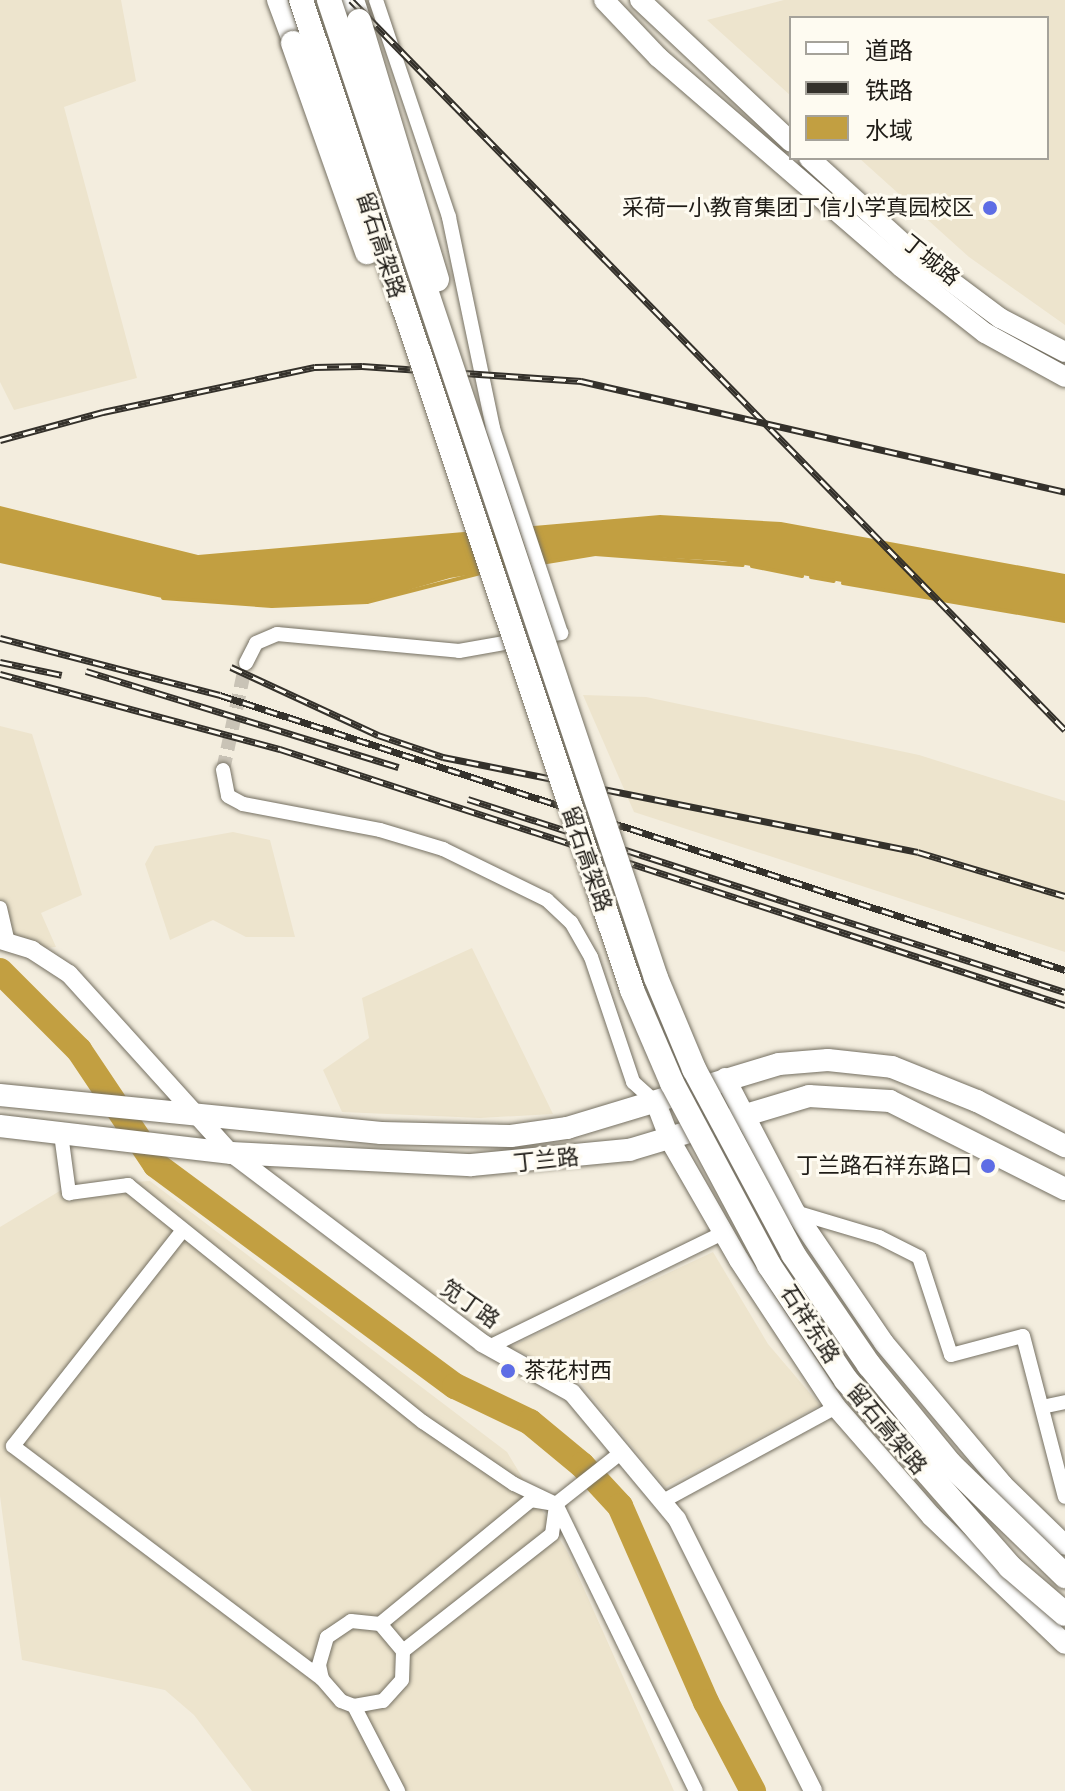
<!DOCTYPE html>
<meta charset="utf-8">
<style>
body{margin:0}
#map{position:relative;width:1065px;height:1791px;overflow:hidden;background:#f3edde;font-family:"Roboto Condensed","Noto Sans SC",sans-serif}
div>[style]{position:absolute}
.built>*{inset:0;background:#ede4cd}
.water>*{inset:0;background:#c29f41}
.stream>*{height:4px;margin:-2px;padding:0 2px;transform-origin:2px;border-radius:2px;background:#c29f41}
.river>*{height:26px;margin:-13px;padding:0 13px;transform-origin:13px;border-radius:13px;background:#c29f41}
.minor-tunnel>*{height:14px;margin-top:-7px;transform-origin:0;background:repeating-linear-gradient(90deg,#c9c3b6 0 14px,transparent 0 21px)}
.roads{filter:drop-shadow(0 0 2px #757062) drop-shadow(0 0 2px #757062)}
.minor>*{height:14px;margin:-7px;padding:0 7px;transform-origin:7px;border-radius:7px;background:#fff}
.tertiary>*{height:18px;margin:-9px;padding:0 9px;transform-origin:9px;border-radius:9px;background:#fff}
.secondary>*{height:20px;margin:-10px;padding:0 10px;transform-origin:10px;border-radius:10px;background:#fff}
.primary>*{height:22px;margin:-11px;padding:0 11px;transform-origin:11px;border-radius:11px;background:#fff}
.trunk>*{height:24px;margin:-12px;padding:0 12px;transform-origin:12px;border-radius:12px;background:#fff}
.rail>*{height:7px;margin-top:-3.5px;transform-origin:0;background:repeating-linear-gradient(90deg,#fefbf1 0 12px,#34312b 0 24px);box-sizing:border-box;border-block:2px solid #34312b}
.bridges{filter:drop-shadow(0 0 2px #757062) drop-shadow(0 0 2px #757062)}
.trunk-bridge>*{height:24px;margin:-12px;padding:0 12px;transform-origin:12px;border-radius:12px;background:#fff}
.dots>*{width:22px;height:22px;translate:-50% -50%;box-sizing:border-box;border:4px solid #fefbf1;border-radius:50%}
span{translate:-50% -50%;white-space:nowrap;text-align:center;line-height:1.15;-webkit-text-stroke:6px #fefbf1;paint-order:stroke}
.poi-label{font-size:22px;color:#1f1c17}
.right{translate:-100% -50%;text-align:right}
.left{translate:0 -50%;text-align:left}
.street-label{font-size:22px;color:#1f1c17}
.legend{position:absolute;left:789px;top:16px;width:260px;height:144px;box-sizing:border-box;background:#fefbf1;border:2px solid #a5a29a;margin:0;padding:10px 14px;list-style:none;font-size:24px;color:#1f1c17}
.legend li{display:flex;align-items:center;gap:16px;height:40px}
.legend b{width:40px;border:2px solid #a5a29a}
</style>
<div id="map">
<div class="built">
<div style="clip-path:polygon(0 0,121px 0,136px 81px,64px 107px,137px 378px,14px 410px,0 382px)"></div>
<div style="clip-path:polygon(784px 0,1065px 0,1065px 325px,969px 257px,859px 158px,1047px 158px,1047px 18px,791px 18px,791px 96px,707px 20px)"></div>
<div style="clip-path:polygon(583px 695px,646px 697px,919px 755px,1065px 801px,1065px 952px,634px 812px)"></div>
<div style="clip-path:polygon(0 726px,32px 734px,82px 895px,41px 913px,56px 947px,45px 948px,0 930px)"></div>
<div style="clip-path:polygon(233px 832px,270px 840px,295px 937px,246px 937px,213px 920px,170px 940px,145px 864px,155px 846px)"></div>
<div style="clip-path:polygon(472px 948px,553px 1114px,480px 1118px,342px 1112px,323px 1070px,369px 1038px,362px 998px)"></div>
<div style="clip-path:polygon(150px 1181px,507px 1452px,568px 1553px,674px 1791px,252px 1791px,194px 1715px,165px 1690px,22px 1660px,0 1496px,0 1227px,68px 1186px)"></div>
<div style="clip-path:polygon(713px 1252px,768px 1344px,820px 1405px,665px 1487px,578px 1380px,510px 1347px)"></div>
</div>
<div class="water">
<div style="clip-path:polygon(0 506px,198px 555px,660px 515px,781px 522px,1065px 574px,1065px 621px,722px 561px,595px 554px,450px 578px,367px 602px,272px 606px,167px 599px,0 563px)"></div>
</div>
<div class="stream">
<div style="left:541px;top:563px;width:55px;rotate:-9.5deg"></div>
<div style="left:595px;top:554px;width:148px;rotate:4.3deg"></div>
<div style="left:752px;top:566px;width:51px;rotate:11.3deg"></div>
<div style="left:811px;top:577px;width:23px;rotate:10deg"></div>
<div style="left:843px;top:583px;width:225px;rotate:9.7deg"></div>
<div style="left:163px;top:598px;width:109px;rotate:4.2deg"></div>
<div style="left:272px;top:606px;width:95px;rotate:-2.4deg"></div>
<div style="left:367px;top:602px;width:118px;rotate:-14.3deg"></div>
</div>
<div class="river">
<div style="left:0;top:971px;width:112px;rotate:45deg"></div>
<div style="left:79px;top:1050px;width:138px;rotate:56.2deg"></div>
<div style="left:156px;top:1165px;width:372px;rotate:36.5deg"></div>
<div style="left:455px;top:1386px;width:83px;rotate:25.6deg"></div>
<div style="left:530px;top:1422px;width:67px;rotate:39.6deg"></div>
<div style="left:582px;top:1465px;width:56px;rotate:47.2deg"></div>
<div style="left:620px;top:1506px;width:214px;rotate:66.3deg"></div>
<div style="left:706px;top:1702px;width:101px;rotate:62.2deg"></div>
</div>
<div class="minor-tunnel">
<div style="left:223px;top:770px;width:109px;rotate:-77.9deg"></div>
</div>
<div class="roads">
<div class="minor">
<div style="left:246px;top:663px;width:22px;rotate:-63deg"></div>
<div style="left:256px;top:643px;width:23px;rotate:-23deg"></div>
<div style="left:277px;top:634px;width:183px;rotate:5.3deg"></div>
<div style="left:459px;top:651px;width:104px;rotate:-10deg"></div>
<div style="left:561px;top:633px;width:216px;rotate:-108.4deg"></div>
<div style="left:493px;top:428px;width:216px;rotate:-101.8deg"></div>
<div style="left:449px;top:217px;width:229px;rotate:-108.6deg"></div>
<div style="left:223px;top:770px;width:26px;rotate:79deg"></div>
<div style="left:228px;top:796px;width:17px;rotate:28deg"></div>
<div style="left:243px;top:804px;width:139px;rotate:10.7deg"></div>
<div style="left:380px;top:830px;width:66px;rotate:16.8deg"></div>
<div style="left:443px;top:849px;width:116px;rotate:26.1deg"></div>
<div style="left:547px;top:900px;width:33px;rotate:43deg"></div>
<div style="left:571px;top:922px;width:40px;rotate:60.3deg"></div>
<div style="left:591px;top:957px;width:132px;rotate:71.4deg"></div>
<div style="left:633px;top:1082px;width:31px;rotate:42deg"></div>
<div style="left:0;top:908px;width:35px;rotate:77deg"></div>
<div style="left:61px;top:1134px;width:60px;rotate:82.3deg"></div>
<div style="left:69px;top:1193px;width:60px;rotate:-7.7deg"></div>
<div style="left:128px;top:1185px;width:378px;rotate:38.8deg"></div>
<div style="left:423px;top:1422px;width:110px;rotate:34.3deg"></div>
<div style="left:514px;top:1484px;width:47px;rotate:25.5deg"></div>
<div style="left:556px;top:1504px;width:319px;rotate:64deg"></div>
<div style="left:795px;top:1212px;width:88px;rotate:16.6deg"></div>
<div style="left:879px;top:1237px;width:45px;rotate:26.6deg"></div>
<div style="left:919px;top:1257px;width:103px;rotate:71.9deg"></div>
<div style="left:951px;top:1355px;width:74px;rotate:-14.8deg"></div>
<div style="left:1023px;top:1336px;width:166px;rotate:75.4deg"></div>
<div style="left:183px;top:1230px;width:275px;rotate:128.2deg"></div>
<div style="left:13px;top:1446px;width:387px;rotate:37deg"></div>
<div style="left:322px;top:1679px;width:29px;rotate:49deg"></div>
<div style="left:341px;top:1701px;width:14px;rotate:21deg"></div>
<div style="left:354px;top:1706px;width:29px;rotate:-10deg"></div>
<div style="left:383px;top:1701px;width:28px;rotate:-48deg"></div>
<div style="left:402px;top:1680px;width:29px;rotate:-88deg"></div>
<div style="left:403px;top:1651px;width:35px;rotate:-130deg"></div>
<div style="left:380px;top:1624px;width:29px;rotate:-174deg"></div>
<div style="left:351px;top:1621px;width:29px;rotate:146deg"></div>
<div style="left:327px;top:1637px;width:29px;rotate:106deg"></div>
<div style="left:319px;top:1665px;width:14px;rotate:78deg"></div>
<div style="left:489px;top:1347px;width:260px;rotate:-26deg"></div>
<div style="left:1042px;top:1407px;width:24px;rotate:-12deg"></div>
<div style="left:663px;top:1501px;width:197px;rotate:-28.5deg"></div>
<div style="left:380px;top:1624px;width:195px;rotate:-39.4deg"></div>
<div style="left:531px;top:1500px;width:17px;rotate:10deg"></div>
<div style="left:403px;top:1651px;width:189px;rotate:-38.1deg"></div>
<div style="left:552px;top:1534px;width:30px;rotate:-82deg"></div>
<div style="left:556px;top:1504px;width:85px;rotate:-38.3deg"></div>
<div style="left:354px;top:1706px;width:96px;rotate:62.6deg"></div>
</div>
<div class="tertiary">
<div style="left:0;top:940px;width:34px;rotate:17deg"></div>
<div style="left:32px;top:950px;width:44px;rotate:33deg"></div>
<div style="left:69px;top:974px;width:241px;rotate:47.9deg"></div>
<div style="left:231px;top:1153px;width:315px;rotate:37.1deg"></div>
<div style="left:482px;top:1343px;width:103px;rotate:29.1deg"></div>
<div style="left:572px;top:1393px;width:164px;rotate:50.2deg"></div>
<div style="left:677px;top:1519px;width:304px;rotate:63.4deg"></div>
</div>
<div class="secondary">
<div style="left:277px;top:0;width:46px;rotate:69.6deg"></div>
<div style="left:604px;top:0;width:79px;rotate:46.5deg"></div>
<div style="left:658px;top:57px;width:321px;rotate:40.8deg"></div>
<div style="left:901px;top:267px;width:107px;rotate:38.2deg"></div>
<div style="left:985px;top:333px;width:91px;rotate:28.8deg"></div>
<div style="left:640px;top:0;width:207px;rotate:43.2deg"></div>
<div style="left:809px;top:158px;width:146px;rotate:42.2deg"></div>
<div style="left:917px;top:256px;width:104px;rotate:36.8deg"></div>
<div style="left:1000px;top:318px;width:73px;rotate:27.6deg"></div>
<div style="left:725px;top:1078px;width:151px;rotate:62.4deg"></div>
<div style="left:795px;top:1212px;width:158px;rotate:55.8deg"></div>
<div style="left:884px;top:1343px;width:185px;rotate:50deg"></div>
<div style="left:1003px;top:1485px;width:86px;rotate:44.1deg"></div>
<div style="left:656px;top:1103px;width:40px;rotate:69deg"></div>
<div style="left:670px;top:1140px;width:138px;rotate:60.1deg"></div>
<div style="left:739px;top:1260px;width:176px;rotate:56.6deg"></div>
<div style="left:836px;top:1407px;width:145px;rotate:48.9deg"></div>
<div style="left:931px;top:1516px;width:185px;rotate:43.7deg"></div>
</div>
<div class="primary">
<div style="left:0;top:1095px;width:383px;rotate:5.7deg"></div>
<div style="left:381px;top:1133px;width:130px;rotate:1.3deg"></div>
<div style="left:511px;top:1136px;width:57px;rotate:-8.1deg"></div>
<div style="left:567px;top:1128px;width:221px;rotate:-16.8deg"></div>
<div style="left:779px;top:1064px;width:49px;rotate:-4.7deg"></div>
<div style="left:828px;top:1060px;width:64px;rotate:6.2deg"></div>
<div style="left:892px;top:1067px;width:92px;rotate:21.8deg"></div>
<div style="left:977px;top:1101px;width:99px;rotate:27.1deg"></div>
<div style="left:0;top:1126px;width:233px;rotate:6.7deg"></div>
<div style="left:231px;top:1153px;width:241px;rotate:2.9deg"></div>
<div style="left:472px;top:1165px;width:158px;rotate:-5.5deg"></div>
<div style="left:629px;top:1150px;width:188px;rotate:-16.7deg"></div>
<div style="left:809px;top:1096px;width:81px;rotate:3.5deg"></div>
<div style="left:890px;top:1101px;width:196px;rotate:26.7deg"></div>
</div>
<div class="trunk">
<div style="left:352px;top:0;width:22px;rotate:72deg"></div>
</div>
</div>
<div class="rail">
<div style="left:351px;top:0;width:1021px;rotate:45.63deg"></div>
<div style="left:0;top:440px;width:107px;rotate:-15.2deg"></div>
<div style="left:103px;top:412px;width:217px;rotate:-12deg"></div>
<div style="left:315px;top:367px;width:47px;rotate:-1.2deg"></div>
<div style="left:362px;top:366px;width:220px;rotate:3.9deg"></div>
<div style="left:581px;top:381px;width:497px;rotate:12.9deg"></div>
<div style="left:0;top:638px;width:227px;rotate:14.5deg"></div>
<div style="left:220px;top:695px;width:889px;rotate:18.03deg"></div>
<div style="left:0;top:662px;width:63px;rotate:11.8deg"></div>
<div style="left:231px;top:667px;width:162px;rotate:24.8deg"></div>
<div style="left:378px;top:735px;width:69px;rotate:18.7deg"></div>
<div style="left:443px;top:757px;width:484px;rotate:11.3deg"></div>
<div style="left:918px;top:852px;width:153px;rotate:16.7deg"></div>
<div style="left:86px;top:671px;width:327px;rotate:17.1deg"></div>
<div style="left:0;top:674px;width:290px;rotate:15deg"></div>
<div style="left:280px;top:749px;width:826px;rotate:18.06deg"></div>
<div style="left:468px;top:799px;width:627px;rotate:17.92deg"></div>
</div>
<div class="bridges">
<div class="trunk-bridge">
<div style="left:301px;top:0;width:1044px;rotate:71.51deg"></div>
<div style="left:632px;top:990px;width:101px;rotate:66.7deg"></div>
<div style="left:672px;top:1083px;width:206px;rotate:61.9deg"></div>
<div style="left:769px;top:1265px;width:138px;rotate:56.2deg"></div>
<div style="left:846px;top:1380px;width:249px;rotate:48.7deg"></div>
<div style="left:1010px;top:1567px;width:72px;rotate:40.5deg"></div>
<div style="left:329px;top:0;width:1031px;rotate:71.51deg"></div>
<div style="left:656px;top:978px;width:99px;rotate:67.3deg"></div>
<div style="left:694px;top:1069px;width:210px;rotate:61.8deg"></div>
<div style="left:793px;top:1254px;width:135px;rotate:55.6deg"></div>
<div style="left:869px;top:1365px;width:128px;rotate:50.7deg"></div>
<div style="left:950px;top:1464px;width:161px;rotate:44.2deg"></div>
<div style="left:359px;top:21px;width:270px;rotate:73.2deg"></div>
<div style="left:293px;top:43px;width:222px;rotate:70.5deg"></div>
</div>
</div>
<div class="dots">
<div style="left:990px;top:208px;background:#5e6de5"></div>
<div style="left:988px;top:1166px;background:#5e6de5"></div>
<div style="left:508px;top:1371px;background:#5e6de5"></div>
</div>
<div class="poi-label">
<span class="right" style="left:974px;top:208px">采荷一小教育集团丁信小学真园校区</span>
<span class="right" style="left:972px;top:1166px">丁兰路石祥东路口</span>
<span class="left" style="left:524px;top:1371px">茶花村西</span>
</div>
<div class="street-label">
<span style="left:381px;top:245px;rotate:72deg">留石高架路</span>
<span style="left:931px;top:260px;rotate:39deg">丁城路</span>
<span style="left:587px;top:859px;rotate:71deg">留石高架路</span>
<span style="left:546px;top:1160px;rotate:-6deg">丁兰路</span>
<span style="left:470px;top:1304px;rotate:35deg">笕丁路</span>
<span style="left:810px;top:1324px;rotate:57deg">石祥东路</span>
<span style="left:887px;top:1429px;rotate:50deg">留石高架路</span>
</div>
<ul class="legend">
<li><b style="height:10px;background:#fff"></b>道路</li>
<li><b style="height:10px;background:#34312b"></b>铁路</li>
<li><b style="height:22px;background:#c29f41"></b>水域</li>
</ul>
</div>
